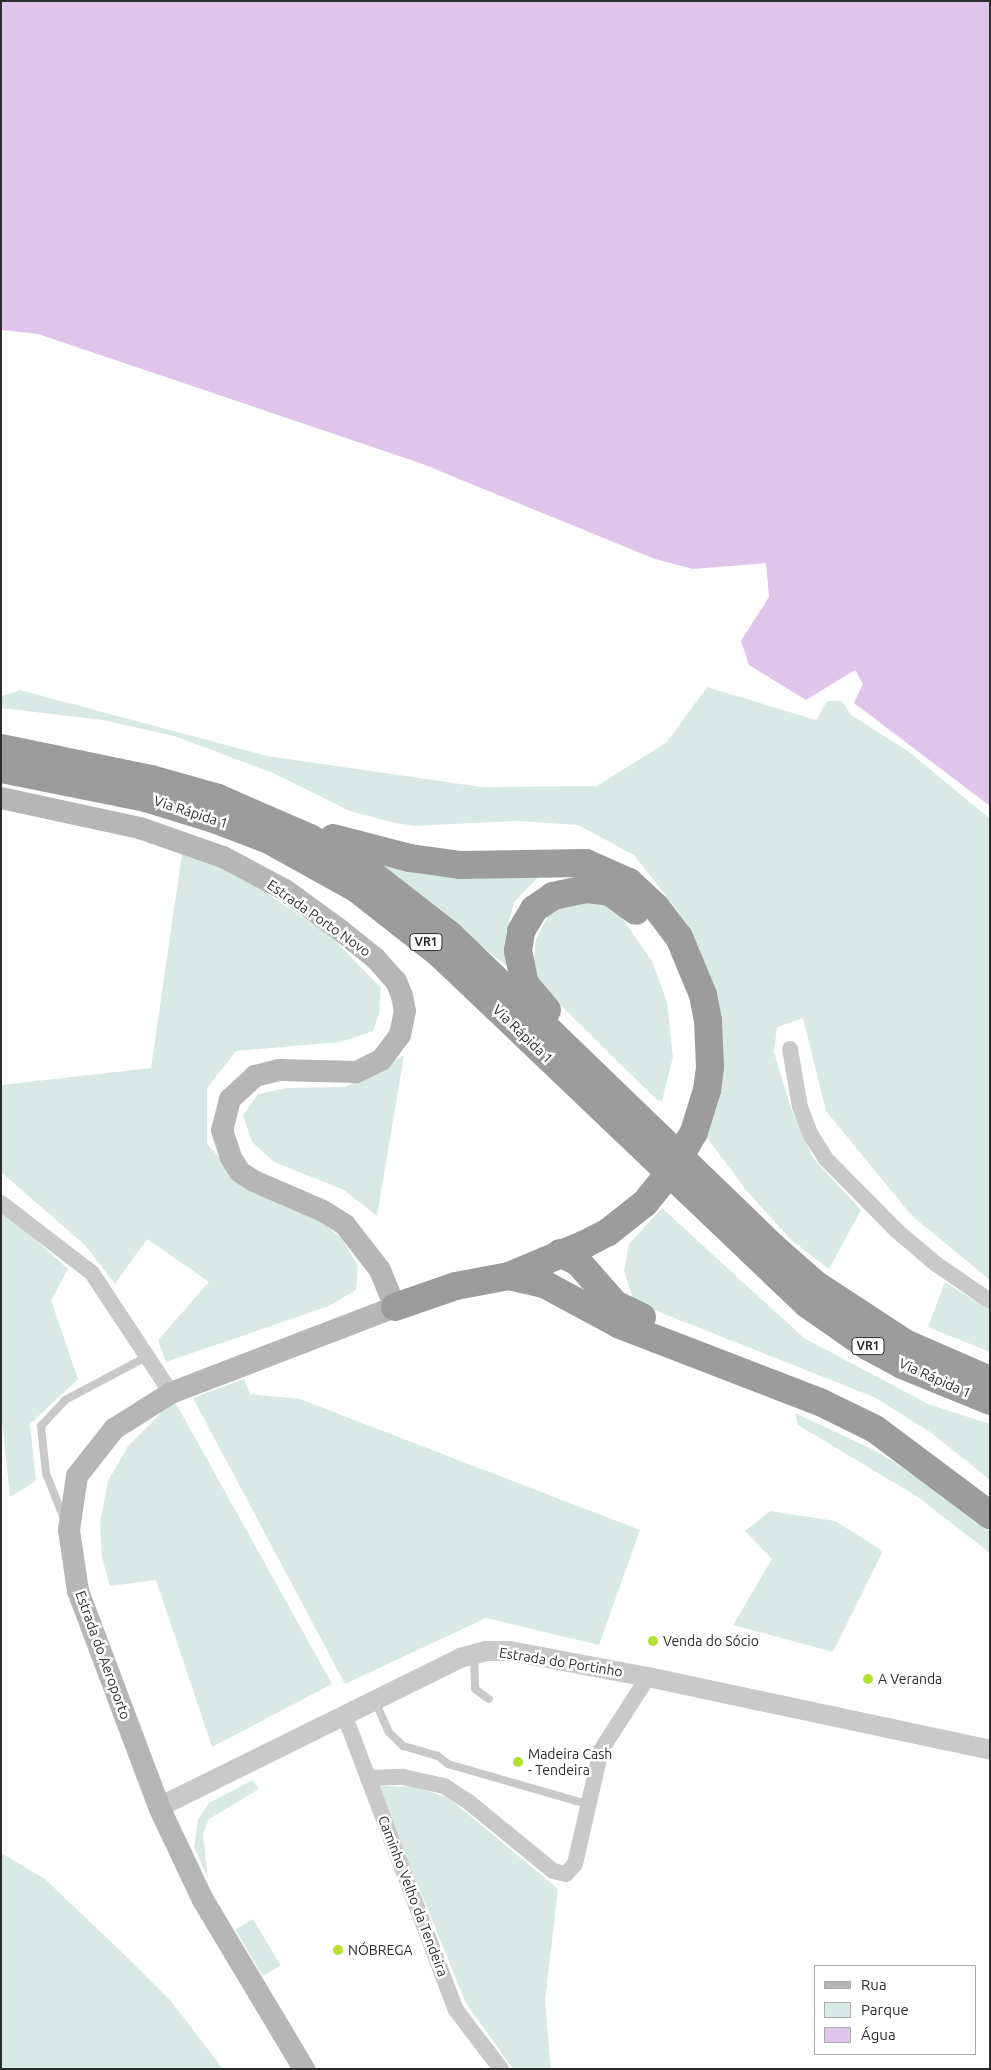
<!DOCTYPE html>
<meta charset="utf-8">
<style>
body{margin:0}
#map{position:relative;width:991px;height:2070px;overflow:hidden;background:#fff;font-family:Ubuntu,sans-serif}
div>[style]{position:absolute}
.green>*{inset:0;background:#d9eae6;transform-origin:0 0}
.water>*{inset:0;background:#dfc5e9}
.service>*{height:8px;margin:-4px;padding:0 4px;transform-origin:4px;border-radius:4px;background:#c9c9c9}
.minor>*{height:16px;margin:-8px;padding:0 8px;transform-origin:8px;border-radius:8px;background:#c9c9c9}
.tertiary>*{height:20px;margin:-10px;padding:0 10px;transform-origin:10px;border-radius:10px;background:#c9c9c9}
.secondary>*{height:22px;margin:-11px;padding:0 11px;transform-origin:11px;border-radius:11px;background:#b6b6b6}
.trunk>*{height:28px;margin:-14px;padding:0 14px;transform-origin:14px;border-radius:14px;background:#9c9c9c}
.trunk-bridge>*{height:28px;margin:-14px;padding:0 14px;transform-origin:14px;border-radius:14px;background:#9c9c9c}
.dots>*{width:14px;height:14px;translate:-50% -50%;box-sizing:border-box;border:2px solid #fff;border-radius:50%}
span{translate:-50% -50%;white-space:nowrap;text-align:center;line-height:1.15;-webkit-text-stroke:5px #fff;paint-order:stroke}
.shield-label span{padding:1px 4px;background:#fff;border:1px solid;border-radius:4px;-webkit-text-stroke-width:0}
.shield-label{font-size:12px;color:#2c2c2c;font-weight:700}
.street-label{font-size:14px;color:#2c2c2c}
.poi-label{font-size:14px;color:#2c2c2c}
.left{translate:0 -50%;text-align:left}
.frame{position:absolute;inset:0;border:2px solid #2c2c2c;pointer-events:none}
.legend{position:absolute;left:814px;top:1965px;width:162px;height:90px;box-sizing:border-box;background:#fff;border:1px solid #ababab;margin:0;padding:6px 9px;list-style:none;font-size:15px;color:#2c2c2c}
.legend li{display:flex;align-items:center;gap:10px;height:25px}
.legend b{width:25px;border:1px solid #ababab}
</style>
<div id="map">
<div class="green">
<div style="clip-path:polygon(707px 687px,816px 720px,827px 701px,842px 701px,851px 715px,908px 751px,990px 819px,990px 1280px,912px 1216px,826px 1111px,803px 1018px,777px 1027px,774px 1052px,792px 1111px,814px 1159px,861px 1210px,829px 1269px,791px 1240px,746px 1190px,705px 1135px,703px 973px,678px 911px,634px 855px,578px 825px,517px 821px,414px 826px,391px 822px,350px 811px,273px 773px,174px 736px,103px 720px,1px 708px,2px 696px,20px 690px,267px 756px,481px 787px,597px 786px,667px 742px)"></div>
<div style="clip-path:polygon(183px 847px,224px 865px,331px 936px,381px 988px,379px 1014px,373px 1031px,340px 1042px,236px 1051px,207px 1088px,207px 1144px,248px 1188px,313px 1214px,342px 1239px,358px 1266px,356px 1290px,329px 1306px,166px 1362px,158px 1340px,209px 1282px,147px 1239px,115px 1284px,86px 1246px,1px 1172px,1px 1085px,151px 1068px)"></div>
<div style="clip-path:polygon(374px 859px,548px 867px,514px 902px,506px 933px,509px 968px)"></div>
<div style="clip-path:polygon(595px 897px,618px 912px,652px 961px,667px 1002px,673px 1057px,662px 1101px,657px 1100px,547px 992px,533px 968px,536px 939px,551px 911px)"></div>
<div style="clip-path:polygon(404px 1055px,377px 1216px,344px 1190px,274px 1162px,252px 1142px,243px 1115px,258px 1094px,287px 1088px,345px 1087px)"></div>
<div style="clip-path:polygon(662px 1208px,804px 1338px,928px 1404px,990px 1424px,990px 1480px,930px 1432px,874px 1397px,634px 1302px,624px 1271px,629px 1244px)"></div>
<div style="clip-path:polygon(1px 1209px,68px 1269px,51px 1300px,78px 1379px,30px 1424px,36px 1481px,10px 1497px,1px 1411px)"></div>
<div style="clip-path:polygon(945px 1282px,990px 1310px,990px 1352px,928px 1327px)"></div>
<div style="clip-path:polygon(244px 1379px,250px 1394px,300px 1399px,640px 1530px,599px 1645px,486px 1618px,345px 1684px,193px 1398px)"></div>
<div style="clip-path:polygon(174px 1400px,332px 1684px,212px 1747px,156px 1580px,110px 1586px,102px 1558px,100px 1523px,108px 1481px,128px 1446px)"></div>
<div style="clip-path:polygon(795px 1413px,878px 1452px,920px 1479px,990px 1532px,990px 1553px,918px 1497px,798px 1425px)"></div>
<div style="clip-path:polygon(770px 1511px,835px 1521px,883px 1551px,833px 1652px,733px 1625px,772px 1559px,745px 1531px)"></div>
<div style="clip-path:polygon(253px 1780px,259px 1789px,209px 1819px,203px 1834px,208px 1879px,194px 1847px,198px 1819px,209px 1803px)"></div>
<div style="clip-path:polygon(377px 1786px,418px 1787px,450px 1799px,558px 1889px,545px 2001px,551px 2069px,513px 2069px,466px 2003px)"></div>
<div style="clip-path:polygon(1px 1853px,45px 1879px,130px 1960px,171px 2001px,223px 2069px,1px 2069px)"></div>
<div style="left:253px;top:1919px;width:54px;height:21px;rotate:59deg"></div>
</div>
<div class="water">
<div style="clip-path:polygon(1px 1px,990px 1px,990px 806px,854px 703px,863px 684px,855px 670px,806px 700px,749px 665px,741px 641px,769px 597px,766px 563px,693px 569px,655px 559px,420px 463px,38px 334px,1px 330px)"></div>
</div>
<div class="service">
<div style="left:64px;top:1519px;width:49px;rotate:-111.4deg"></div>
<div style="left:46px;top:1473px;width:47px;rotate:-96.1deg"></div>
<div style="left:41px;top:1426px;width:35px;rotate:-47deg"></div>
<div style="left:65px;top:1400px;width:94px;rotate:-27.9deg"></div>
<div style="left:474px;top:1656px;width:33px;rotate:88deg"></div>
<div style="left:475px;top:1689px;width:17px;rotate:36deg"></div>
<div style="left:375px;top:1701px;width:34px;rotate:66deg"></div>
<div style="left:389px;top:1732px;width:20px;rotate:45deg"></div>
<div style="left:403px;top:1746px;width:36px;rotate:16deg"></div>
<div style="left:438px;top:1756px;width:13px;rotate:39deg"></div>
<div style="left:448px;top:1764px;width:145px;rotate:16.1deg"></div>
</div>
<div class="minor">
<div style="left:790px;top:1049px;width:59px;rotate:80.2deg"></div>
<div style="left:800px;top:1107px;width:30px;rotate:69deg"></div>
<div style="left:811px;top:1135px;width:28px;rotate:58deg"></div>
<div style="left:826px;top:1159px;width:101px;rotate:45.4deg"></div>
<div style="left:897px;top:1231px;width:51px;rotate:40.2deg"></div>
<div style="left:936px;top:1264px;width:65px;rotate:34.4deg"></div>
<div style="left:1px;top:1203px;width:115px;rotate:37.6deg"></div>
<div style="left:92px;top:1273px;width:144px;rotate:56.6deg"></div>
<div style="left:344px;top:1714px;width:316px;rotate:69.3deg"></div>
<div style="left:456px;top:2010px;width:74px;rotate:52.7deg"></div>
<div style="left:368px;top:1778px;width:35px;rotate:-2deg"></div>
<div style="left:403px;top:1777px;width:42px;rotate:12.4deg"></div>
<div style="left:444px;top:1786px;width:31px;rotate:33deg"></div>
<div style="left:470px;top:1803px;width:107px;rotate:39.3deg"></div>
<div style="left:553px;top:1871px;width:13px;rotate:13deg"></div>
<div style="left:566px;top:1874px;width:13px;rotate:-48deg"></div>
<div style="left:575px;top:1864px;width:117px;rotate:-77.2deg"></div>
<div style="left:601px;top:1750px;width:87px;rotate:-57.2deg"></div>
</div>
<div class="tertiary">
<div style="left:159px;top:1807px;width:336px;rotate:-26.3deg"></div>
<div style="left:460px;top:1658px;width:28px;rotate:-15deg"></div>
<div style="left:487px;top:1651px;width:23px"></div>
<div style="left:510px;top:1651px;width:140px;rotate:10.7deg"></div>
<div style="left:648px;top:1677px;width:350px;rotate:12deg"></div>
</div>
<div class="secondary">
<div style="left:1px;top:798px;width:142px;rotate:12.2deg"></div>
<div style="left:140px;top:828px;width:88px;rotate:19.3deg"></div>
<div style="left:223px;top:857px;width:70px;rotate:28deg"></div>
<div style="left:285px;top:890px;width:68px;rotate:36deg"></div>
<div style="left:340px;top:930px;width:45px;rotate:38.7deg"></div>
<div style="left:375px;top:958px;width:31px;rotate:48deg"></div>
<div style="left:396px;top:981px;width:16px;rotate:68deg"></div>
<div style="left:402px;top:996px;width:15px;rotate:79deg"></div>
<div style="left:405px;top:1011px;width:25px;rotate:102deg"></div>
<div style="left:400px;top:1035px;width:31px;rotate:127deg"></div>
<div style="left:381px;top:1060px;width:28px;rotate:154deg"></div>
<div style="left:356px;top:1072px;width:77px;rotate:-178.5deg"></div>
<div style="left:279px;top:1070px;width:25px;rotate:166deg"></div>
<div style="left:255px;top:1076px;width:34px;rotate:137deg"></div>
<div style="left:230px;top:1099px;width:32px;rotate:104deg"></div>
<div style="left:222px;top:1130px;width:29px;rotate:72deg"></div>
<div style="left:231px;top:1158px;width:17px;rotate:57deg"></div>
<div style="left:240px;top:1172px;width:17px;rotate:33deg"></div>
<div style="left:254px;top:1181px;width:75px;rotate:23.5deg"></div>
<div style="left:323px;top:1211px;width:26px;rotate:32deg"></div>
<div style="left:345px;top:1225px;width:57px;rotate:52.1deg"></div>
<div style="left:380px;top:1270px;width:40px;rotate:68deg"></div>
<div style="left:395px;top:1307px;width:240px;rotate:159deg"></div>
<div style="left:171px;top:1393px;width:67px;rotate:147.7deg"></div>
<div style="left:114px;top:1429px;width:60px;rotate:128.2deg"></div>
<div style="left:77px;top:1476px;width:55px;rotate:98.4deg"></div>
<div style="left:69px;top:1530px;width:62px;rotate:81.6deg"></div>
<div style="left:78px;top:1591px;width:231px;rotate:69.4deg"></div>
<div style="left:159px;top:1807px;width:103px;rotate:64.7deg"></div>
<div style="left:203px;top:1900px;width:197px;rotate:59.1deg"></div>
</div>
<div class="trunk">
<div style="left:1px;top:748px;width:153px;rotate:11.7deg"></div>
<div style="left:151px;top:779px;width:70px;rotate:15.8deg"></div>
<div style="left:218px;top:798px;width:100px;rotate:23.5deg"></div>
<div style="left:310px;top:838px;width:68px;rotate:30deg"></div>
<div style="left:369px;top:872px;width:103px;rotate:37.9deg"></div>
<div style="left:450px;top:935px;width:448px;rotate:44deg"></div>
<div style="left:772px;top:1246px;width:57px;rotate:41.5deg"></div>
<div style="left:815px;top:1284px;width:108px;rotate:33.2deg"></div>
<div style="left:905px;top:1343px;width:93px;rotate:23.5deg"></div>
<div style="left:1px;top:769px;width:148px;rotate:11.3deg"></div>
<div style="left:146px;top:798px;width:68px;rotate:17.1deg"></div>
<div style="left:211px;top:818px;width:62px;rotate:20.8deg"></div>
<div style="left:269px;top:840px;width:101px;rotate:29.1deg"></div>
<div style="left:357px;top:889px;width:105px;rotate:38.1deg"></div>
<div style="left:440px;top:954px;width:507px;rotate:43.64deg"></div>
<div style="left:807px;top:1304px;width:73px;rotate:35deg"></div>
<div style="left:867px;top:1346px;width:40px;rotate:28deg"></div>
<div style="left:902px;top:1365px;width:95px;rotate:22.2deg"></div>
<div style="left:333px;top:838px;width:80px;rotate:14.6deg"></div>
<div style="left:410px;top:858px;width:50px;rotate:8deg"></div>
<div style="left:460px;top:865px;width:126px;rotate:-0.9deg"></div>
<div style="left:586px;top:863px;width:47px;rotate:23.8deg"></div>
<div style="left:629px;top:882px;width:37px;rotate:43deg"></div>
<div style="left:656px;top:907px;width:38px;rotate:53deg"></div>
<div style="left:679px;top:937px;width:63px;rotate:67.5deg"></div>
<div style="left:703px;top:995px;width:25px;rotate:79deg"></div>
<div style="left:708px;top:1020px;width:47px;rotate:87.6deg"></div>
<div style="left:710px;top:1067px;width:23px;rotate:97deg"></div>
<div style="left:707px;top:1090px;width:44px;rotate:107.2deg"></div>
<div style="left:547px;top:1010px;width:34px;rotate:-130deg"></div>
<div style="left:525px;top:984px;width:34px;rotate:-102deg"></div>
<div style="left:518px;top:951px;width:20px;rotate:-81deg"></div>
<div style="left:521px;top:931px;width:26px;rotate:-59deg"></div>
<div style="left:534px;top:909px;width:23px;rotate:-34deg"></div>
<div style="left:553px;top:896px;width:35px;rotate:-12deg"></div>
<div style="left:587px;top:889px;width:23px;rotate:7deg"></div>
<div style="left:610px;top:892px;width:32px;rotate:36deg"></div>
<div style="left:560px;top:1253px;width:20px;rotate:27deg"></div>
<div style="left:578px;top:1262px;width:56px;rotate:48.6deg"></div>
<div style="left:615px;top:1304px;width:30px;rotate:26deg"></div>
<div style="left:509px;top:1276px;width:36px;rotate:13deg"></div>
<div style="left:544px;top:1284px;width:86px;rotate:28.3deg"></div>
<div style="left:620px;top:1325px;width:214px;rotate:21.1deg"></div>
<div style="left:820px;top:1402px;width:61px;rotate:26.1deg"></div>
<div style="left:875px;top:1429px;width:144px;rotate:36.8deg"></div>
<div style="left:395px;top:1307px;width:65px;rotate:-19deg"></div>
<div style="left:456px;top:1286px;width:54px;rotate:-10.7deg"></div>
<div style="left:509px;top:1276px;width:82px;rotate:-22.8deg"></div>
<div style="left:585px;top:1244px;width:25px;rotate:-27deg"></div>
<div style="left:607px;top:1233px;width:48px;rotate:-38.3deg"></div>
</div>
<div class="trunk-bridge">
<div style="left:645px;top:1203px;width:46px;rotate:-51.1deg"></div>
<div style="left:674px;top:1167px;width:40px;rotate:-60.3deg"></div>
</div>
<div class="dots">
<div style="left:653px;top:1641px;background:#b4e030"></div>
<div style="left:868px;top:1679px;background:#b4e030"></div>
<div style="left:518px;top:1762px;background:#b4e030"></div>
<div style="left:338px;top:1950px;background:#b4e030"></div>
</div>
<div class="shield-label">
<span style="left:426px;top:942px">VR1</span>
<span style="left:868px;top:1346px">VR1</span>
</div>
<div class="street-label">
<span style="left:191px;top:812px;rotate:18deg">Via Rápida 1</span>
<span style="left:319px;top:918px;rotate:35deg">Estrada Porto Novo</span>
<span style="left:523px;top:1034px;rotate:44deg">Via Rápida 1</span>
<span style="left:935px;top:1378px;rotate:24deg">Via Rápida 1</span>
<span style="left:103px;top:1655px;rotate:70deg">Estrada do Aeroporto</span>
<span style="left:561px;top:1662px;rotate:9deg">Estrada do Portinho</span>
<span style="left:413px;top:1896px;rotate:69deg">Caminho Velho da Tendeira</span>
</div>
<div class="poi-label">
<span class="left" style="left:663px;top:1641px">Venda do Sócio</span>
<span class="left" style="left:878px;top:1679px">A Veranda</span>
<span class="left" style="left:528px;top:1762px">Madeira Cash<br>- Tendeira</span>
<span class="left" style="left:348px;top:1950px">NÓBREGA</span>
</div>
<div class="frame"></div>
<ul class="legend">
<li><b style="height:6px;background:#b6b6b6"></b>Rua</li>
<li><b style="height:14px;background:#d9eae6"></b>Parque</li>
<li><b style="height:14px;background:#dfc5e9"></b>Água</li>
</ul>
</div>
